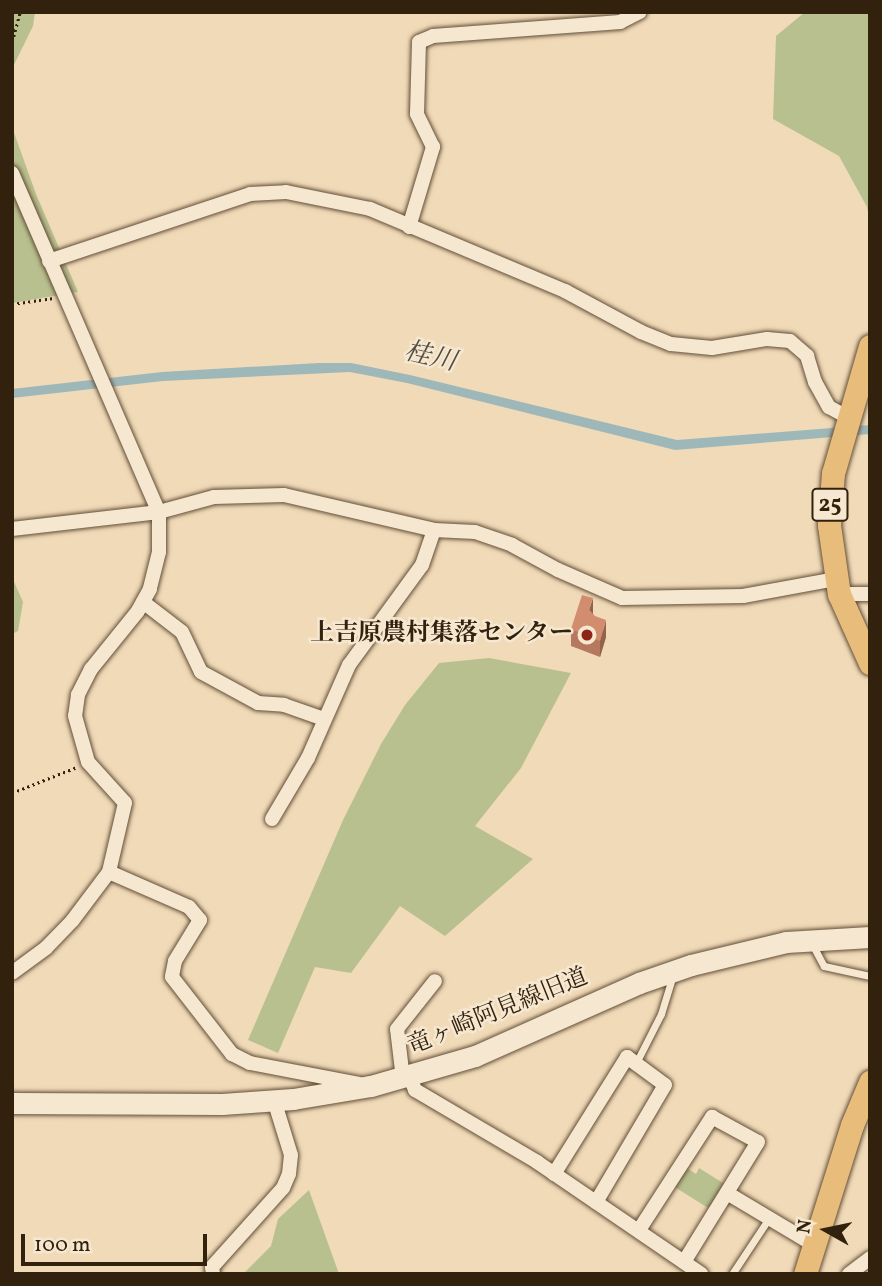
<!DOCTYPE html>
<meta charset="utf-8">
<style>
body{margin:0}
#map{position:relative;width:882px;height:1286px;overflow:hidden;background:#f1dab8;font-family:Vollkorn,"Noto Serif JP",serif}
div>[style]{position:absolute}
.green>*{inset:0;background:#b9c08f}
.water>*{inset:0;background:#9eb8b9}
.path>*{height:2.5px;margin-top:-1.25px;transform-origin:0;background:repeating-linear-gradient(90deg,#32210c 0 2px,transparent 0 5.5px)}
.roads{filter:drop-shadow(0 0 2px #624f37) drop-shadow(0 0 2px #624f37)}
.lane>*{height:7px;margin:-3.5px;padding:0 3.5px;transform-origin:3.5px;border-radius:3.5px;background:#f6e7d1}
.street>*{height:14px;margin:-7px;padding:0 7px;transform-origin:7px;border-radius:7px;background:#f6e7d1}
.secondary>*{height:21px;margin:-10.5px;padding:0 10.5px;transform-origin:10.5px;border-radius:10.5px;background:#f6e7d1}
.primary>*{height:23px;margin:-11.5px;padding:0 11.5px;transform-origin:11.5px;border-radius:11.5px;background:#e8bd7c}
.wall>*{inset:0;background:#b5795f}
.shaded-wall>*{inset:0;background:#93634e}
.building>*{inset:0;background:#d28d6f}
.dots>*{width:19px;height:19px;translate:-50% -50%;box-sizing:border-box;border:4px solid #f6e7d1;border-radius:50%}
span{translate:-50% -50%;white-space:nowrap;text-align:center;line-height:1.15;-webkit-text-stroke:5px #f6e7d1;paint-order:stroke}
.shield-label span{padding:2px 5px;background:#f6e7d1;border:2px solid;border-radius:5px;-webkit-text-stroke-width:0}
.shield-label{font-size:23px;color:#32210c;font-weight:700}
.poi-label{font-size:24px;color:#32210c;font-weight:700}
.right{translate:-100% -50%;text-align:right}
.street-label{font-size:24px;color:#32210c}
.water-label{font-size:26px;color:#524e40;font-style:italic}
.frame{position:absolute;inset:0;border:14px solid #32210c;pointer-events:none}
.north{position:absolute;left:791px;top:1195px;width:70px;height:70px;-webkit-text-stroke:5px #f6e7d1;paint-order:stroke;rotate:279deg;font-size:19px;font-weight:700;line-height:28px;text-align:center;color:#32210c}
.north::after{content:'';display:block;margin:auto;width:24px;height:32px;background:#32210c;clip-path:polygon(50% 0,100% 100%,50% 72%,0 100%)}
.scale{position:absolute;left:21px;top:1234px;width:186px;height:32px;box-sizing:border-box;border:4px solid #32210c;border-top:0;padding-left:9px;font-size:21px;line-height:24px;white-space:nowrap;color:#32210c;-webkit-text-stroke:5px #f6e7d1;paint-order:stroke}
</style>
<div id="map">
<div class="green">
<div style="clip-path:polygon(12px 12px,35px 12px,33px 26px,12px 69px)"></div>
<div style="clip-path:polygon(805px 12px,870px 12px,870px 222px,867px 207px,839px 156px,773px 119px,776px 36px)"></div>
<div style="clip-path:polygon(12px 127px,36px 194px,78px 292px,12px 303px)"></div>
<div style="clip-path:polygon(12px 577px,23px 602px,18px 631px,12px 634px)"></div>
<div style="clip-path:polygon(489px 658px,571px 673px,521px 768px,475px 826px,533px 859px,445px 936px,400px 906px,351px 973px,315px 967px,278px 1053px,248px 1040px,343px 820px,381px 744px,405px 705px,439px 663px)"></div>
<div style="clip-path:polygon(684px 1166px,696px 1174px,699px 1168px,728px 1186px,713px 1211px,673px 1186px)"></div>
<div style="clip-path:polygon(309px 1190px,339px 1274px,243px 1274px,271px 1246px,278px 1219px)"></div>
</div>
<div class="water">
<div style="clip-path:polygon(319px 363px,351px 363px,410px 375px,677px 440px,870px 425px,870px 434px,675px 450px,407px 383px,350px 372px,163px 381px,12px 398px,12px 389px,162px 372px)"></div>
</div>
<div class="path">
<div style="left:12px;top:42px;width:31px;rotate:-75deg"></div>
<div style="left:12px;top:304px;width:42px;rotate:-8.1deg"></div>
<div style="left:12px;top:793px;width:70px;rotate:-21.8deg"></div>
</div>
<div class="roads">
<div class="lane">
<div style="left:811px;top:942px;width:27px;rotate:62deg"></div>
<div style="left:824px;top:966px;width:47px;rotate:12.3deg"></div>
<div style="left:636px;top:1063px;width:55px;rotate:-63deg"></div>
<div style="left:661px;top:1014px;width:39px;rotate:-73deg"></div>
<div style="left:732px;top:1274px;width:67px;rotate:-56.5deg"></div>
</div>
<div class="street">
<div style="left:12px;top:173px;width:369px;rotate:66.6deg"></div>
<div style="left:159px;top:512px;width:40px;rotate:90deg"></div>
<div style="left:159px;top:552px;width:38px;rotate:104deg"></div>
<div style="left:150px;top:589px;width:25px;rotate:119deg"></div>
<div style="left:138px;top:611px;width:75px;rotate:129deg"></div>
<div style="left:91px;top:669px;width:29px;rotate:117deg"></div>
<div style="left:78px;top:695px;width:21px;rotate:98deg"></div>
<div style="left:75px;top:716px;width:48px;rotate:74.2deg"></div>
<div style="left:88px;top:762px;width:55px;rotate:47.9deg"></div>
<div style="left:125px;top:803px;width:71px;rotate:103.1deg"></div>
<div style="left:109px;top:872px;width:61px;rotate:127.1deg"></div>
<div style="left:72px;top:921px;width:37px;rotate:134deg"></div>
<div style="left:46px;top:948px;width:42px;rotate:143.7deg"></div>
<div style="left:409px;top:227px;width:84px;rotate:-73.3deg"></div>
<div style="left:433px;top:147px;width:37px;rotate:-116deg"></div>
<div style="left:417px;top:114px;width:72px;rotate:-88.4deg"></div>
<div style="left:419px;top:42px;width:15px;rotate:-23deg"></div>
<div style="left:433px;top:36px;width:188px;rotate:-4.3deg"></div>
<div style="left:620px;top:22px;width:22px;rotate:-27deg"></div>
<div style="left:49px;top:261px;width:212px;rotate:-18.4deg"></div>
<div style="left:250px;top:194px;width:36px;rotate:-3deg"></div>
<div style="left:286px;top:192px;width:86px;rotate:11.4deg"></div>
<div style="left:370px;top:209px;width:212px;rotate:22.8deg"></div>
<div style="left:565px;top:291px;width:86px;rotate:28.3deg"></div>
<div style="left:641px;top:332px;width:32px;rotate:22deg"></div>
<div style="left:671px;top:344px;width:41px;rotate:5.6deg"></div>
<div style="left:712px;top:348px;width:56px;rotate:-9.3deg"></div>
<div style="left:767px;top:339px;width:23px;rotate:5deg"></div>
<div style="left:790px;top:341px;width:23px;rotate:41deg"></div>
<div style="left:807px;top:356px;width:27px;rotate:73deg"></div>
<div style="left:815px;top:382px;width:29px;rotate:61deg"></div>
<div style="left:829px;top:407px;width:21px;rotate:29deg"></div>
<div style="left:12px;top:529px;width:148px;rotate:-6.6deg"></div>
<div style="left:159px;top:512px;width:57px;rotate:-15.3deg"></div>
<div style="left:214px;top:497px;width:70px;rotate:-1.6deg"></div>
<div style="left:284px;top:495px;width:154px;rotate:13.1deg"></div>
<div style="left:434px;top:530px;width:41px;rotate:2.8deg"></div>
<div style="left:475px;top:532px;width:39px;rotate:19deg"></div>
<div style="left:512px;top:545px;width:52px;rotate:28.5deg"></div>
<div style="left:558px;top:570px;width:70px;rotate:23.6deg"></div>
<div style="left:622px;top:598px;width:121px;rotate:-0.9deg"></div>
<div style="left:743px;top:596px;width:95px;rotate:-10.4deg"></div>
<div style="left:839px;top:594px;width:31px"></div>
<div style="left:143px;top:602px;width:49px;rotate:37.6deg"></div>
<div style="left:182px;top:632px;width:44px;rotate:64.6deg"></div>
<div style="left:201px;top:672px;width:65px;rotate:28.5deg"></div>
<div style="left:258px;top:703px;width:26px;rotate:4deg"></div>
<div style="left:284px;top:705px;width:42px;rotate:19.3deg"></div>
<div style="left:272px;top:819px;width:71px;rotate:-59.5deg"></div>
<div style="left:308px;top:758px;width:102px;rotate:-66.2deg"></div>
<div style="left:349px;top:665px;width:124px;rotate:-53.9deg"></div>
<div style="left:422px;top:565px;width:37px;rotate:-71deg"></div>
<div style="left:109px;top:872px;width:87px;rotate:23.6deg"></div>
<div style="left:189px;top:907px;width:17px;rotate:50deg"></div>
<div style="left:200px;top:920px;width:48px;rotate:121.4deg"></div>
<div style="left:175px;top:961px;width:16px;rotate:101deg"></div>
<div style="left:172px;top:977px;width:98px;rotate:52.1deg"></div>
<div style="left:232px;top:1054px;width:20px;rotate:27deg"></div>
<div style="left:250px;top:1063px;width:111px;rotate:10.9deg"></div>
<div style="left:410px;top:1077px;width:14px;rotate:69deg"></div>
<div style="left:415px;top:1090px;width:142px;rotate:30.5deg"></div>
<div style="left:537px;top:1162px;width:199px;rotate:34.3deg"></div>
<div style="left:403px;top:1079px;width:50px;rotate:-96.8deg"></div>
<div style="left:397px;top:1029px;width:61px;rotate:-51.6deg"></div>
<div style="left:554px;top:1174px;width:138px;rotate:-58deg"></div>
<div style="left:627px;top:1057px;width:47px;rotate:36.4deg"></div>
<div style="left:665px;top:1085px;width:136px;rotate:120.5deg"></div>
<div style="left:727px;top:1193px;width:101px;rotate:30.9deg"></div>
<div style="left:639px;top:1230px;width:135px;rotate:-57.1deg"></div>
<div style="left:712px;top:1117px;width:52px;rotate:28.5deg"></div>
<div style="left:758px;top:1142px;width:141px;rotate:121.7deg"></div>
<div style="left:213px;top:1274px;width:7px;rotate:-98deg"></div>
<div style="left:212px;top:1267px;width:106px;rotate:-48.1deg"></div>
<div style="left:283px;top:1188px;width:15px;rotate:-67deg"></div>
<div style="left:289px;top:1174px;width:19px;rotate:-84deg"></div>
<div style="left:291px;top:1155px;width:58px;rotate:-107.2deg"></div>
<div style="left:849px;top:1274px;width:26px;rotate:-37deg"></div>
</div>
<div class="secondary">
<div style="left:12px;top:1103px;width:210px;rotate:0.3deg"></div>
<div style="left:222px;top:1104px;width:71px;rotate:-4deg"></div>
<div style="left:293px;top:1099px;width:79px;rotate:-9.5deg"></div>
<div style="left:371px;top:1086px;width:108px;rotate:-16.1deg"></div>
<div style="left:475px;top:1056px;width:180px;rotate:-24deg"></div>
<div style="left:639px;top:983px;width:55px;rotate:-19.1deg"></div>
<div style="left:691px;top:965px;width:98px;rotate:-13.6deg"></div>
<div style="left:786px;top:942px;width:84px;rotate:-3.4deg"></div>
</div>
<div class="primary">
<div style="left:870px;top:346px;width:132px;rotate:106.2deg"></div>
<div style="left:833px;top:473px;width:52px;rotate:94.4deg"></div>
<div style="left:829px;top:525px;width:70px;rotate:81.8deg"></div>
<div style="left:839px;top:594px;width:76px;rotate:65.8deg"></div>
<div style="left:805px;top:1274px;width:156px;rotate:-72.5deg"></div>
<div style="left:852px;top:1125px;width:47px;rotate:-67.3deg"></div>
</div>
</div>
<div class="wall">
<div style="clip-path:polygon(593px 614px,606px 637px,600px 657px,571px 646px,571px 629px)"></div>
</div>
<div class="shaded-wall">
<div style="clip-path:polygon(593px 598px,593px 615px,589px 610px)"></div>
<div style="clip-path:polygon(606px 620px,606px 637px,600px 657px,600px 641px)"></div>
</div>
<div class="building">
<div style="clip-path:polygon(582px 595px,593px 598px,589px 610px,595px 616px,606px 620px,600px 641px,571px 629px)"></div>
</div>
<div class="dots">
<div style="left:587px;top:635px;background:#8f2418"></div>
</div>
<div class="shield-label">
<span style="left:830px;top:505px">25</span>
</div>
<div class="poi-label">
<span class="right" style="left:573px;top:635px">上吉原農村集落センター</span>
</div>
<div class="street-label">
<span style="left:498px;top:1013px;rotate:-22deg">竜ヶ崎阿見線旧道</span>
</div>
<div class="water-label">
<span style="left:430px;top:358px;rotate:13deg">桂川</span>
</div>
<div class="frame"></div>
<div class="north">N</div>
<div class="scale">100 m</div>
</div>
